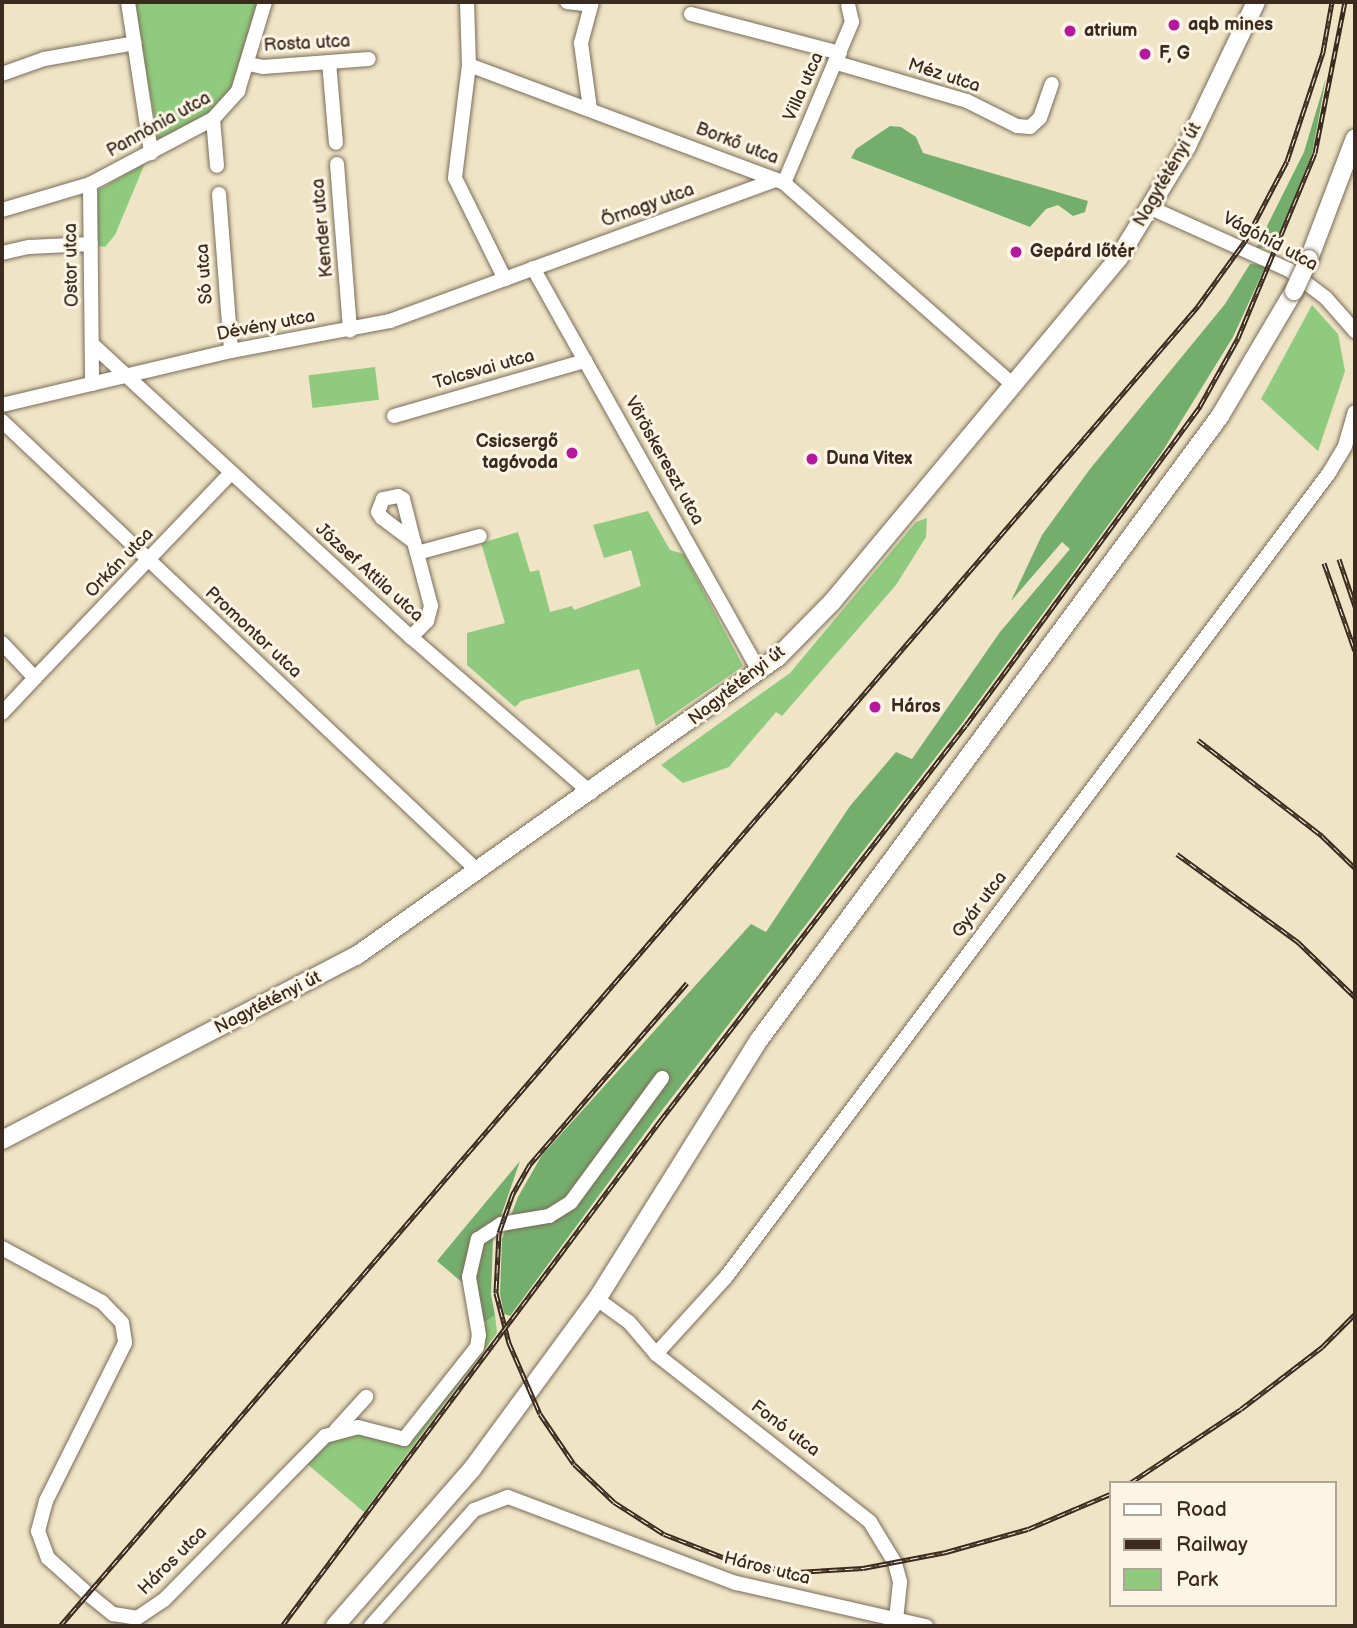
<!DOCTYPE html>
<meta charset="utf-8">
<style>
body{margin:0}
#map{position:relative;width:1357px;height:1628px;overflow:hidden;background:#efe4c5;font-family:"Balsamiq Sans",sans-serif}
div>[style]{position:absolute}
.green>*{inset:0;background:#90ca7e;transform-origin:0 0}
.forest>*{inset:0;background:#74ae6d}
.roads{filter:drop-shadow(0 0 2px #7a6b58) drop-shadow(0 0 2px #7a6b58)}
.minor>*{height:14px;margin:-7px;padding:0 7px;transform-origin:7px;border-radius:7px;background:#fff}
.major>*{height:18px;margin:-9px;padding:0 9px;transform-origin:9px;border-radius:9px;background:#fff}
.rail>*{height:5px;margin-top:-2.5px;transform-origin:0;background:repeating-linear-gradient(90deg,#fcf5e5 0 8px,#3b2a1e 0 16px);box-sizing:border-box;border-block:2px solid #3b2a1e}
.bridges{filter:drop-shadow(0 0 2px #7a6b58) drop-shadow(0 0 2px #7a6b58)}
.major-bridge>*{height:18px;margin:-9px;padding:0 9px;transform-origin:9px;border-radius:9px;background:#fff}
.dots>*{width:19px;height:19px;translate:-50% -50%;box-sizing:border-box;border:4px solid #fcf5e5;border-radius:50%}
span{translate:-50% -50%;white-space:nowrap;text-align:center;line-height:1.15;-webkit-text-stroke:6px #fcf5e5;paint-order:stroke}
.poi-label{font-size:18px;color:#3b2a1e;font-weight:700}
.left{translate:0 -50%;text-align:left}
.right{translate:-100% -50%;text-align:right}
.street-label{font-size:18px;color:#3b2a1e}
.frame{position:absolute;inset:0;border:4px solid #3b2a1e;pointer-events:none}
.legend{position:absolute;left:1109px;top:1481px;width:228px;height:126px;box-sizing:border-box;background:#fcf5e5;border:2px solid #afa495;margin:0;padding:9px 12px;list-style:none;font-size:21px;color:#3b2a1e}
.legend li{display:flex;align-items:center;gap:14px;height:35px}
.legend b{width:35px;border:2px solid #afa495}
</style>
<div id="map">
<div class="green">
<div style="clip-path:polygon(133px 2px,259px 2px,240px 72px,222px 106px,159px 142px)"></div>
<div style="clip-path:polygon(145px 163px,115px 235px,105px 247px,97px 246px,97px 191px)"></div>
<div style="clip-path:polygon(1312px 305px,1338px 334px,1345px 371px,1318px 451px,1261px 399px)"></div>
<div style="left:375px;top:367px;width:33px;height:67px;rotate:83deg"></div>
<div style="clip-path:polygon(648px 511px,670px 550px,684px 554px,743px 666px,656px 726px,639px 669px,521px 701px,515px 707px,467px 665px,467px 633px,505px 623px,481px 543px,518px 532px,530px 572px,539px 570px,550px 612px,572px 606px,574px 610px,641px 586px,631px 550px,604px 558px,593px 525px)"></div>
<div style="clip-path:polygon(927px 518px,926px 537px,896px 585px,782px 716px,776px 712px,729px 767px,683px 783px,661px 765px,790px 673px,916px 522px)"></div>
<div style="clip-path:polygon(495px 1315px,497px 1333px,364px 1512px,306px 1463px,335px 1437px,347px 1433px,399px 1443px,481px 1348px,485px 1322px)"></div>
</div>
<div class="forest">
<div style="clip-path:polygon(1326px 78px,1312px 154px,1274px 247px,1256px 248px,1304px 152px)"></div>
<div style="clip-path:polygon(890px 126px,901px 127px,916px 137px,923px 153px,1088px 201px,1085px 212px,1073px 216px,1058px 205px,1046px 209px,1030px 227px,851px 158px,856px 149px)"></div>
<div style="clip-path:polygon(1250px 264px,1266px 265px,1233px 337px,1162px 452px,963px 722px,656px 1118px,510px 1316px,504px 1314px,500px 1294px,502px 1239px,518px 1197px,542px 1155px,751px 924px,766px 932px,850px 806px,896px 752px,912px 759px,1000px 632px,1070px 549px,1062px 542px,1011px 601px,1042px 535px,1090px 469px,1225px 304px)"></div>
<div style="clip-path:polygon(520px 1161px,493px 1239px,491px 1295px,495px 1315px,485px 1322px,464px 1284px,437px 1261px)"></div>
</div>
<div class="roads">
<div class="minor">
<div style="left:128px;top:2px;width:153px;rotate:81.3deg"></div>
<div style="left:467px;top:2px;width:63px;rotate:88.2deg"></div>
<div style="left:469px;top:65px;width:114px;rotate:97.1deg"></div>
<div style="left:455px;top:178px;width:113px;rotate:63.7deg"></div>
<div style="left:567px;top:2px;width:24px;rotate:7deg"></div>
<div style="left:691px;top:14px;width:154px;rotate:14.7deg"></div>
<div style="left:329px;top:62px;width:81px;rotate:85.1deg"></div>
<div style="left:837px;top:63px;width:135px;rotate:16.3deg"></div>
<div style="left:967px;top:101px;width:56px;rotate:26.6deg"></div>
<div style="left:1017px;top:126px;width:13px;rotate:4deg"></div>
<div style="left:1030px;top:127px;width:13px;rotate:-42deg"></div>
<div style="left:1040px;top:118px;width:36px;rotate:-71deg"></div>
<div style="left:248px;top:64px;width:15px;rotate:11deg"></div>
<div style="left:263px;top:67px;width:106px;rotate:-4.3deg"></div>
<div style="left:469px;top:65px;width:336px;rotate:20.5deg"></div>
<div style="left:784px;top:183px;width:305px;rotate:41.4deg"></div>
<div style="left:2px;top:74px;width:45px;rotate:-19.7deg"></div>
<div style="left:44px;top:59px;width:92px;rotate:-10deg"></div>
<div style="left:590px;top:109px;width:67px;rotate:-97.8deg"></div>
<div style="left:581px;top:43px;width:42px;rotate:-75deg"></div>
<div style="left:213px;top:119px;width:47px;rotate:85.1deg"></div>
<div style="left:337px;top:164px;width:167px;rotate:85.5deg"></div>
<div style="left:784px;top:183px;width:175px;rotate:-67.1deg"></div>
<div style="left:852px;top:22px;width:17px;rotate:-103deg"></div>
<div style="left:90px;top:184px;width:200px;rotate:89.4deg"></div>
<div style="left:219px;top:194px;width:157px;rotate:85.6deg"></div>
<div style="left:1151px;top:208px;width:151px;rotate:24.2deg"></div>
<div style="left:1289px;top:270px;width:46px;rotate:37.1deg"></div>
<div style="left:1326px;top:298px;width:44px;rotate:48.7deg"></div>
<div style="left:2px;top:210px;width:92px;rotate:-16.5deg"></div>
<div style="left:90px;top:184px;width:139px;rotate:-27.9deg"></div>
<div style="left:213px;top:119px;width:38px;rotate:-48deg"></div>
<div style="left:238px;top:91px;width:93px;rotate:-73.1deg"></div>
<div style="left:2px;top:253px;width:28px;rotate:-13deg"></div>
<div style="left:29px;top:247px;width:62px;rotate:-2.8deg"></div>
<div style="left:533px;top:268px;width:463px;rotate:60.7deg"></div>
<div style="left:93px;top:345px;width:432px;rotate:42.6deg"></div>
<div style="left:411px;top:637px;width:238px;rotate:40.9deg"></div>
<div style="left:2px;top:405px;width:235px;rotate:-13.3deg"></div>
<div style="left:231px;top:351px;width:162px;rotate:-10.7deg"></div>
<div style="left:390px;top:321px;width:411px;rotate:-20.1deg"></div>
<div style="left:394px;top:416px;width:199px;rotate:-16.1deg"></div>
<div style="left:2px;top:421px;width:656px;rotate:43.4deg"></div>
<div style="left:414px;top:542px;width:40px;rotate:-143deg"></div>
<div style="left:382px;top:518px;width:7px;rotate:-124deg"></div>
<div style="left:378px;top:512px;width:14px;rotate:-69deg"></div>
<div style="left:383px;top:499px;width:15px;rotate:-11deg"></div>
<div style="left:398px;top:496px;width:6px;rotate:31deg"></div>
<div style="left:403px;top:499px;width:44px;rotate:75.7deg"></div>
<div style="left:414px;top:542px;width:11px;rotate:75deg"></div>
<div style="left:411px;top:637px;width:23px;rotate:-45deg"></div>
<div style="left:427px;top:621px;width:16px;rotate:-75deg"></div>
<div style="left:431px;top:606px;width:55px;rotate:-104.8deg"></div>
<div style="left:417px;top:553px;width:65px;rotate:-15.1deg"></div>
<div style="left:2px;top:643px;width:48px;rotate:46.7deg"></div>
<div style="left:35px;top:678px;width:48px;rotate:133.3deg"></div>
<div style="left:35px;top:678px;width:284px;rotate:-46.3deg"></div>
<div style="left:2px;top:1248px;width:114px;rotate:28.4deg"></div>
<div style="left:102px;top:1302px;width:29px;rotate:46deg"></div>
<div style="left:122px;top:1323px;width:20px;rotate:81deg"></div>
<div style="left:125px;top:1343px;width:177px;rotate:116.6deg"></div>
<div style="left:46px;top:1501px;width:31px;rotate:105deg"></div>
<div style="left:38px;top:1531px;width:29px;rotate:70deg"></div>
<div style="left:48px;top:1558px;width:54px;rotate:42deg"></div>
<div style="left:88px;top:1594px;width:32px;rotate:39deg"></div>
<div style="left:113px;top:1614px;width:24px;rotate:9deg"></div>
<div style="left:137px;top:1618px;width:32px;rotate:-34deg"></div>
<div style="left:164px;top:1600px;width:230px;rotate:-45.5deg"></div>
<div style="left:325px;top:1436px;width:34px;rotate:-15deg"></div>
<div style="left:358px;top:1427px;width:48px;rotate:14.6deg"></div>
<div style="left:404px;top:1439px;width:117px;rotate:-51.6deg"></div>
<div style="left:477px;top:1347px;width:12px;rotate:-81deg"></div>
<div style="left:479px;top:1335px;width:59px;rotate:-99.8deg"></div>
<div style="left:469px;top:1277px;width:39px;rotate:-77deg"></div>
<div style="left:478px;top:1239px;width:27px;rotate:-33deg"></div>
<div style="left:501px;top:1224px;width:49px;rotate:-9.5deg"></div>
<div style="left:549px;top:1216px;width:26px;rotate:-32deg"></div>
<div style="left:571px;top:1202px;width:154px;rotate:-53.7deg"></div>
<div style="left:597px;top:1299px;width:39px;rotate:36deg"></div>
<div style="left:629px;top:1322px;width:42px;rotate:49.8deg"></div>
<div style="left:656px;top:1354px;width:272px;rotate:38.1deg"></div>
<div style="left:870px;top:1522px;width:48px;rotate:58.6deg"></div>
<div style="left:895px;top:1563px;width:20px;rotate:75deg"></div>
<div style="left:900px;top:1582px;width:37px;rotate:96deg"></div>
<div style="left:656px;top:1354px;width:104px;rotate:-47.7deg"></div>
<div style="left:726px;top:1277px;width:1005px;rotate:-53.13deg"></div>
<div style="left:1329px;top:473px;width:31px;rotate:-59deg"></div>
<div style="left:1345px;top:446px;width:35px;rotate:-74deg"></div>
<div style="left:336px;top:1430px;width:45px;rotate:-47.7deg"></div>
<div style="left:371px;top:1626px;width:155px;rotate:-48.4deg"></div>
<div style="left:474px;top:1510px;width:36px;rotate:-21deg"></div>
<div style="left:508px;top:1497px;width:244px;rotate:20.7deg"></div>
<div style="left:736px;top:1583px;width:195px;rotate:12.8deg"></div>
</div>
<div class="major">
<div style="left:1309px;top:259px;width:129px;rotate:-69.2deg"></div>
<div style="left:2px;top:1140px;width:399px;rotate:-27.5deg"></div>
<div style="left:356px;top:956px;width:517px;rotate:-35.32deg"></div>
<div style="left:778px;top:657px;width:77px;rotate:-45.5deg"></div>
<div style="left:832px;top:602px;width:449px;rotate:-50.2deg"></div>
<div style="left:1119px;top:257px;width:130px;rotate:-58.5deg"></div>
<div style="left:1187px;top:146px;width:160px;rotate:-64.4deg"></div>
<div style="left:335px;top:1626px;width:208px;rotate:-48.9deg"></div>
<div style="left:472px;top:1469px;width:211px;rotate:-53.7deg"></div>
<div style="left:597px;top:1299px;width:305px;rotate:-58deg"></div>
<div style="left:759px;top:1040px;width:776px;rotate:-53.54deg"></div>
<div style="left:1220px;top:416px;width:145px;rotate:-59.4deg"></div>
</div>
</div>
<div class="rail">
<div style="left:1339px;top:559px;width:50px;rotate:71.2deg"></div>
<div style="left:1324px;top:563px;width:93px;rotate:70.6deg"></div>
<div style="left:1198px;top:740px;width:157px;rotate:37.7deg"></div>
<div style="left:1322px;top:836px;width:46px;rotate:44.1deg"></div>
<div style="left:1177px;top:854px;width:150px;rotate:36deg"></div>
<div style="left:1298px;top:942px;width:79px;rotate:44deg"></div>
<div style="left:687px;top:983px;width:240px;rotate:130.9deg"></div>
<div style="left:530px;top:1164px;width:34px;rotate:120deg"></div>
<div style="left:513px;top:1193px;width:42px;rotate:109.3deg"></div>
<div style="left:499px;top:1233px;width:60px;rotate:92.9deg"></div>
<div style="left:496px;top:1293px;width:52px;rotate:75.4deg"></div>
<div style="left:509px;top:1343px;width:77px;rotate:66.4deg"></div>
<div style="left:540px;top:1414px;width:60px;rotate:55.8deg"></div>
<div style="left:574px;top:1464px;width:55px;rotate:43.5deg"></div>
<div style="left:614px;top:1502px;width:59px;rotate:32.6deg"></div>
<div style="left:664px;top:1534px;width:79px;rotate:21.4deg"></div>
<div style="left:738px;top:1563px;width:60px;rotate:8.7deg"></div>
<div style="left:797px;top:1572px;width:66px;rotate:-3.5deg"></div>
<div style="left:863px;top:1568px;width:85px;rotate:-10.9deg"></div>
<div style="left:946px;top:1552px;width:85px;rotate:-15.7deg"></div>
<div style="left:1028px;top:1529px;width:89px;rotate:-23.1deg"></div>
<div style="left:1130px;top:1483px;width:133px;rotate:-33.7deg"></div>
<div style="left:1241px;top:1409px;width:102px;rotate:-37.4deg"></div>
<div style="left:1322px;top:1347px;width:47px;rotate:-45deg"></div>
<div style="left:60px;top:1626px;width:1743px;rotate:-49.23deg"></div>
<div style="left:1198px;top:306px;width:80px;rotate:-54.1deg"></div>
<div style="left:1245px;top:241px;width:90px;rotate:-62.3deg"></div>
<div style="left:1287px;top:161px;width:115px;rotate:-71.7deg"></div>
<div style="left:1323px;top:52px;width:51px;rotate:-79.8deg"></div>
<div style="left:282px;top:1626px;width:631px;rotate:-53.18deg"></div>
<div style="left:660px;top:1121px;width:500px;rotate:-52.31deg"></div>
<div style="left:966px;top:725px;width:396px;rotate:-53.7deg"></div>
<div style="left:1200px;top:406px;width:78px;rotate:-60.8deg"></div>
<div style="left:1238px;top:338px;width:200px;rotate:-67.4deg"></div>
<div style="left:1315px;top:153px;width:154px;rotate:-78.8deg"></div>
</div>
<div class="bridges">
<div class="major-bridge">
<div style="left:1294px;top:291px;width:35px;rotate:-65deg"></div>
</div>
</div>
<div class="dots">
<div style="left:1174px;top:25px;background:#b5179e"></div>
<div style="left:1070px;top:31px;background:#b5179e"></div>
<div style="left:1145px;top:54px;background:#b5179e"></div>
<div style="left:1016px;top:252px;background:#b5179e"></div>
<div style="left:572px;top:453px;background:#b5179e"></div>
<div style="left:812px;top:459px;background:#b5179e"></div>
<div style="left:875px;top:707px;background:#b5179e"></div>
</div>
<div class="poi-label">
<span class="left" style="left:1188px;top:25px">aqb mines</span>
<span class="left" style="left:1084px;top:31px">atrium</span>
<span class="left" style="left:1159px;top:54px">F, G</span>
<span class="left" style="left:1030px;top:252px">Gepárd lőtér</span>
<span class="right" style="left:558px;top:453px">Csicsergő<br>tagóvoda</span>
<span class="left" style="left:826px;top:459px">Duna Vitex</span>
<span class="left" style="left:891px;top:707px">Háros</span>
</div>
<div class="street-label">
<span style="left:307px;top:44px;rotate:-3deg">Rosta utca</span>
<span style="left:944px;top:76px;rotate:18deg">Méz utca</span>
<span style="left:804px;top:87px;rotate:-66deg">Villa utca</span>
<span style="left:159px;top:125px;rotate:-29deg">Pannónia utca</span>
<span style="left:737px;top:144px;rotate:21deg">Borkő utca</span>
<span style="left:1168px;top:175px;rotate:-60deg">Nagytétényi út</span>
<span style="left:648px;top:206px;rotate:-20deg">Őrnagy utca</span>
<span style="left:323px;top:228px;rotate:-95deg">Kender utca</span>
<span style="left:1270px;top:242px;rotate:28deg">Vágóhíd utca</span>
<span style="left:72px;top:265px;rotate:-91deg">Ostor utca</span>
<span style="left:205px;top:274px;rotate:-94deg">Só utca</span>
<span style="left:266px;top:326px;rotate:-11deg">Dévény utca</span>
<span style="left:484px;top:370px;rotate:-16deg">Tolcsvai utca</span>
<span style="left:664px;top:461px;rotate:61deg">Vöröskereszt utca</span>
<span style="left:120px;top:563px;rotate:-46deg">Orkán utca</span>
<span style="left:369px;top:573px;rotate:42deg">József Attila utca</span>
<span style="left:253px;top:633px;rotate:43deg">Promontor utca</span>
<span style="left:737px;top:686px;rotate:-38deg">Nagytétényi út</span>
<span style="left:980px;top:905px;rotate:-53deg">Gyár utca</span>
<span style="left:268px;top:1003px;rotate:-27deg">Nagytétényi út</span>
<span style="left:785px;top:1429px;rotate:37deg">Fonó utca</span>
<span style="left:173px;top:1561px;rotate:-45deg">Háros utca</span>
<span style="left:767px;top:1569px;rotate:14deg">Háros utca</span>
</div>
<div class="frame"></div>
<ul class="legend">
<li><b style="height:9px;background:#fff"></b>Road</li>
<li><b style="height:9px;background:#3b2a1e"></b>Railway</li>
<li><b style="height:19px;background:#90ca7e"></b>Park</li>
</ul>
</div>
